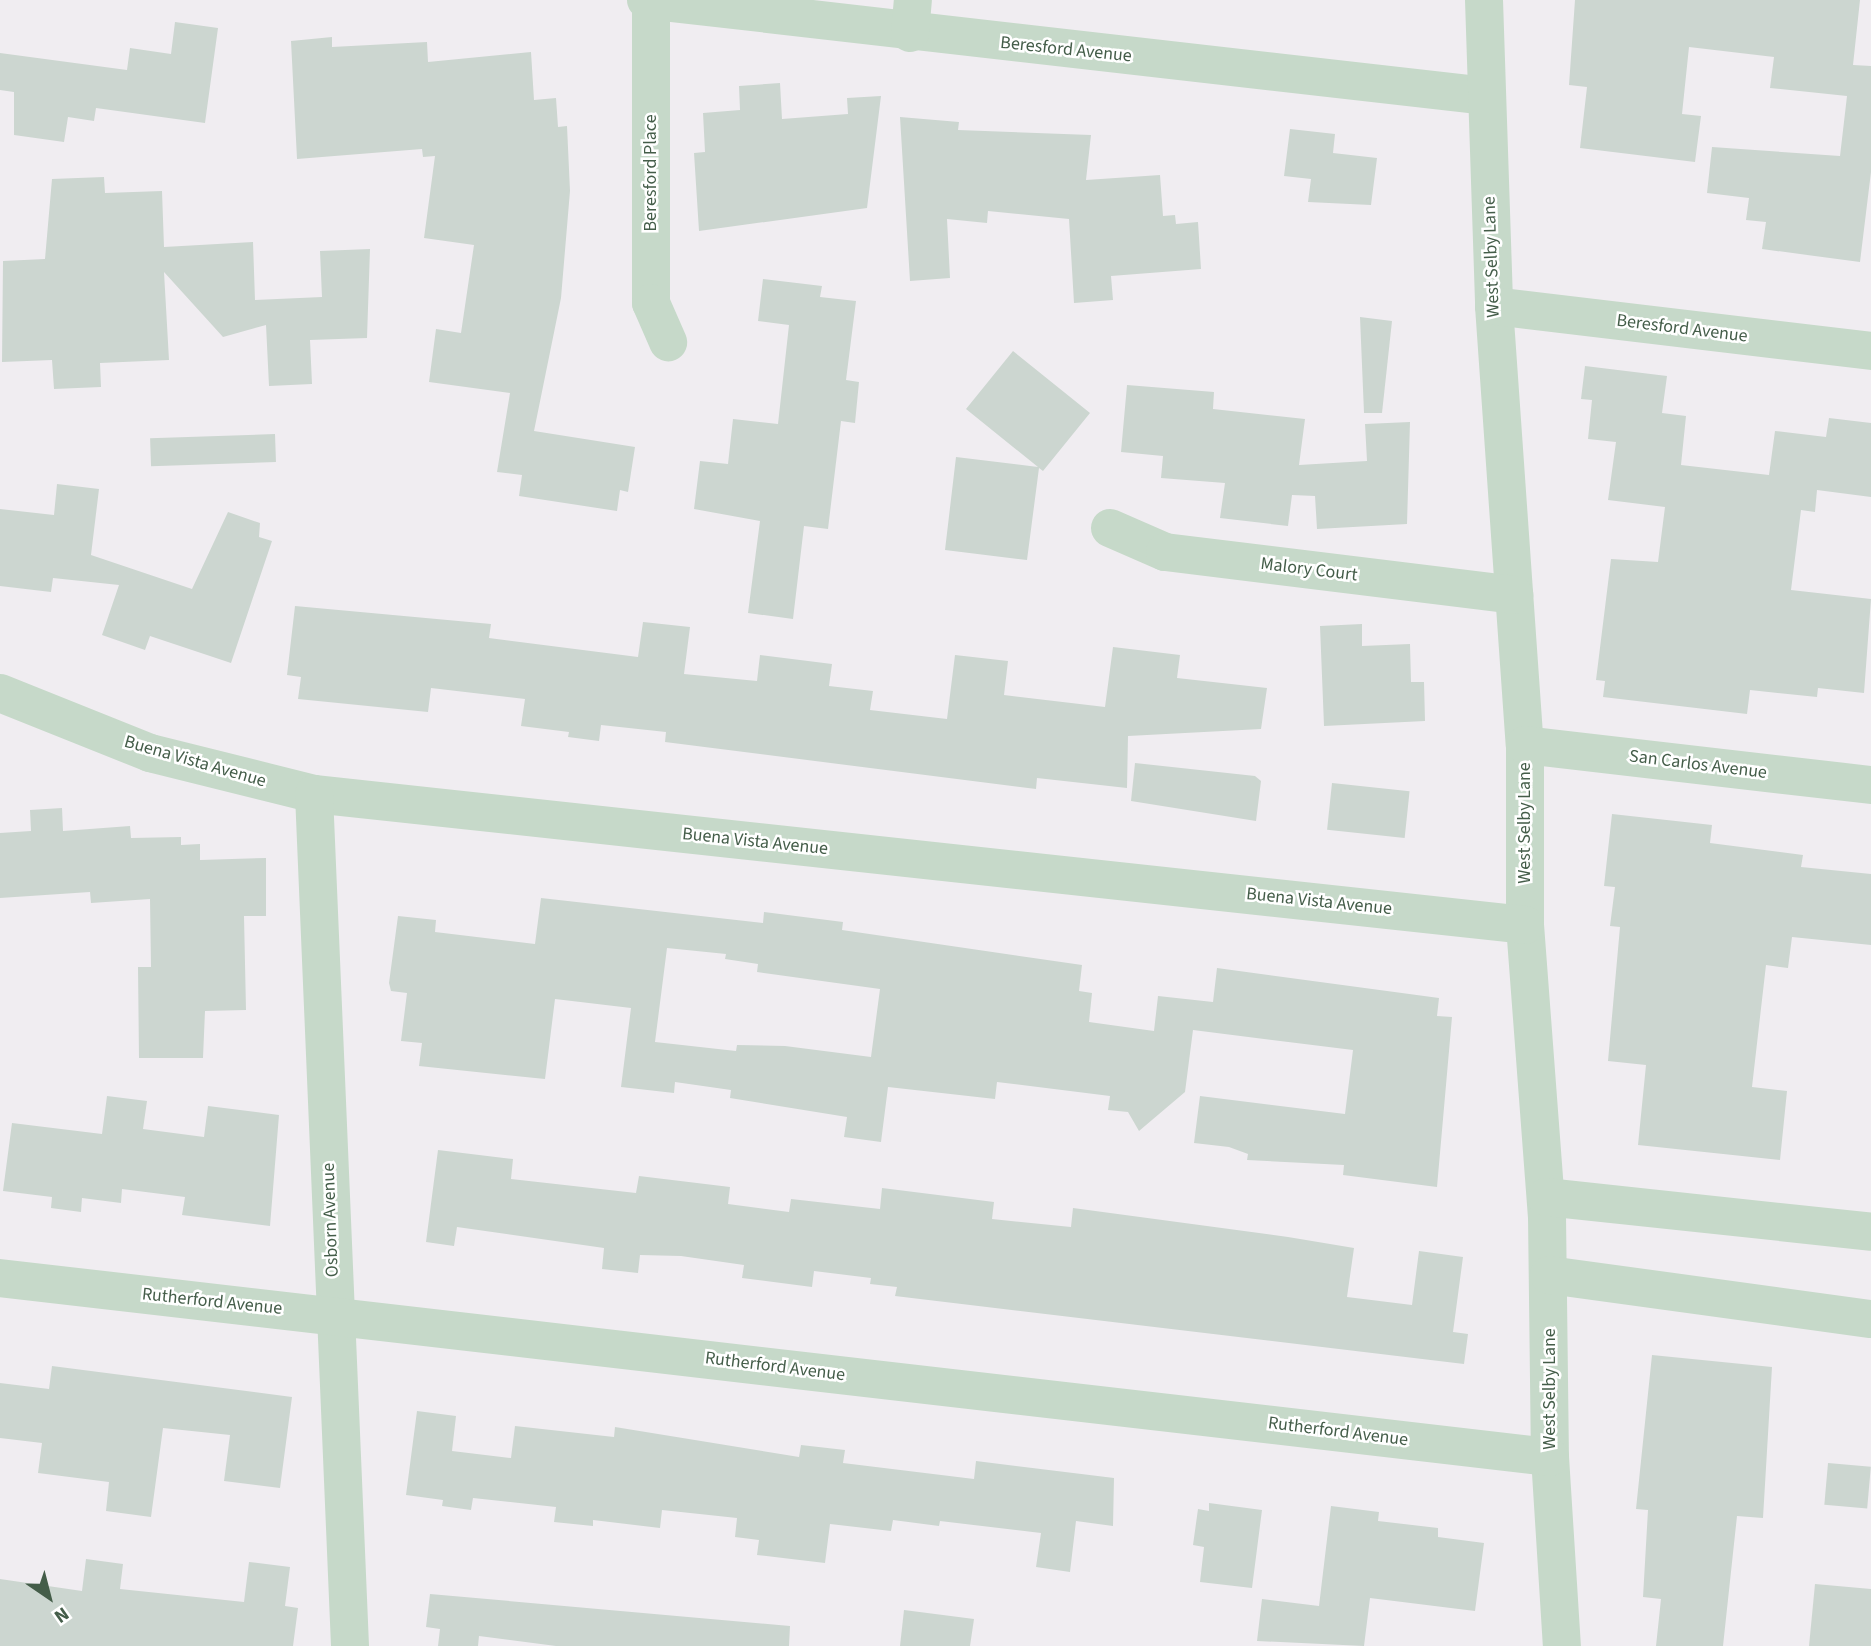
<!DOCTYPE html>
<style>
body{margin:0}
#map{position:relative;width:1871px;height:1646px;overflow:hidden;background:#f0edf1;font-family:"Source Sans 3",sans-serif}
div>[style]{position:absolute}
.building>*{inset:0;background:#ccd6d0;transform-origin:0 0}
.minor>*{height:38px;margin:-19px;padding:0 19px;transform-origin:19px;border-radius:19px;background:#c6d9c9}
span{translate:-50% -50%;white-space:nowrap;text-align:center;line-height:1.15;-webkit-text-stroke:5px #fff;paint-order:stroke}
.street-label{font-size:18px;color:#445d49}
.north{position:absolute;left:14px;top:1562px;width:70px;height:70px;-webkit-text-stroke:5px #fff;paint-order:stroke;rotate:145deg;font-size:19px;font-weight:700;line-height:28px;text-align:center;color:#445d49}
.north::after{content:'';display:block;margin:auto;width:24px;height:32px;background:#445d49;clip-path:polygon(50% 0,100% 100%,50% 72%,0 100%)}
</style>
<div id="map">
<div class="building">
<div style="clip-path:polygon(1575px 0,1860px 0,1853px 65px,1871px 66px,1871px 172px,1860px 262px,1762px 249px,1766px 222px,1746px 220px,1749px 198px,1707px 193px,1712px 147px,1840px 156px,1847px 96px,1770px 88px,1774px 57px,1689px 47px,1682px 114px,1701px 116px,1695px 162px,1580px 148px,1587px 87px,1569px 85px)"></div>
<div style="clip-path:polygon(175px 22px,218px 28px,205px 123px,96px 108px,94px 121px,68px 117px,64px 142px,14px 135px,14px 92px,0 90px,0 53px,127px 70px,130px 48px,171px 54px)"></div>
<div style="clip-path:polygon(332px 37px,332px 47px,427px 42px,428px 62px,531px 52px,534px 100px,556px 98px,558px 127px,567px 126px,570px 191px,561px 298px,534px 431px,635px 447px,628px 492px,620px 490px,617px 511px,519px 496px,522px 475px,497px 472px,510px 393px,429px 382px,436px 329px,461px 333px,474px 245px,424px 238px,435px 156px,423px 157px,422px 149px,297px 159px,291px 41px)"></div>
<div style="clip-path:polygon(780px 83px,782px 119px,848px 114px,847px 98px,881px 96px,867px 208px,699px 231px,694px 153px,705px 152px,703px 113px,740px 110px,739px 86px)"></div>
<div style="clip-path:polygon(900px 117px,959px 122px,958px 130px,1091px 135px,1086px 180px,1160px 175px,1163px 216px,1175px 215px,1176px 224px,1198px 222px,1201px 269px,1111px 276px,1113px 300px,1074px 303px,1069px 219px,988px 211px,987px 223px,947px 219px,950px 278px,910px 281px)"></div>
<div style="clip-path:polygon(1290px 129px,1335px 134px,1333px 153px,1377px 158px,1371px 205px,1308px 202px,1311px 179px,1284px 176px)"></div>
<div style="clip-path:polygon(104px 177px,105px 193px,162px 191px,164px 247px,253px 242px,255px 300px,322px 297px,320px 251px,370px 249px,367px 338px,310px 340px,312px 384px,269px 386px,266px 325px,223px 337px,164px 272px,169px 360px,100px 363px,101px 387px,54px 389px,52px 360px,2px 362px,3px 261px,45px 259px,52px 179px)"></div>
<div style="clip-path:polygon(763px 279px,822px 286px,820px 297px,856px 301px,846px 380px,859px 382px,855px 423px,841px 421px,828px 529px,804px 526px,793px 619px,748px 613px,760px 521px,694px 509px,700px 461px,728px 464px,733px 419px,778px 424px,789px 325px,758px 321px)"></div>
<div style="clip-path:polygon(1360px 317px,1392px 321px,1382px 413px,1364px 413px)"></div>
<div style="clip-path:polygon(1013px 351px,1090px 413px,1043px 471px,1039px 468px,1027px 560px,945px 550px,956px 457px,1038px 467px,966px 409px)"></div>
<div style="clip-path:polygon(1585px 366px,1667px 376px,1662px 413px,1686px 416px,1681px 465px,1769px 475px,1775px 431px,1826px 437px,1829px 418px,1871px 423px,1871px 497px,1817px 490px,1815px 512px,1801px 510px,1791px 590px,1871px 599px,1864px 693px,1818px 688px,1817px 697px,1750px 690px,1747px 714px,1603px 697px,1605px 681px,1596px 680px,1611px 559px,1658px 562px,1665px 507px,1608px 500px,1616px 442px,1588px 439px,1592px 400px,1581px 399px)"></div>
<div style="clip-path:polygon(1127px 385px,1214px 392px,1213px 409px,1305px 419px,1299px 465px,1367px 461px,1365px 424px,1410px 422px,1407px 524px,1317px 529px,1315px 496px,1292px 495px,1288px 526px,1220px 518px,1225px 483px,1161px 478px,1163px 456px,1121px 452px)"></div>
<div style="left:275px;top:434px;width:28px;height:125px;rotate:88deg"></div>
<div style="clip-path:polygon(57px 484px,99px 489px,91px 555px,192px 589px,228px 512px,260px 523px,259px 537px,272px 541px,231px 663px,150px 636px,145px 650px,102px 635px,119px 585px,53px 578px,51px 592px,0 586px,0 509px,54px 515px)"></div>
<div style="clip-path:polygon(295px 606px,491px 624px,489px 638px,638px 657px,643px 622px,690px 627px,684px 674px,757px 681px,760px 655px,832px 664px,829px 686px,873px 691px,870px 710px,947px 719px,955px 655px,1008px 661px,1004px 695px,1105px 707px,1113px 647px,1180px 655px,1177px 678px,1267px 688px,1261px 729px,1128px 736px,1127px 788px,1037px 778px,1036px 789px,665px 742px,666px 732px,601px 725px,599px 741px,568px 737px,569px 732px,521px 726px,525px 699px,431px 688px,428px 712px,298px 699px,301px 677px,287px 675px)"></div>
<div style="clip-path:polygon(1362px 624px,1362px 646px,1410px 644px,1411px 682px,1424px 682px,1425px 721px,1324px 726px,1320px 626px)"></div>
<div style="clip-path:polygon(1135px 763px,1255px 776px,1261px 781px,1256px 821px,1131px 801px)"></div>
<div style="left:1332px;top:783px;width:78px;height:47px;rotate:6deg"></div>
<div style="clip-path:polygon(62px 808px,63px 831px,130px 826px,131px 838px,181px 837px,181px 845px,200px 844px,200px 860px,266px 858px,266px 916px,244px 916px,246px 1010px,205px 1011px,203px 1058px,139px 1058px,138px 967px,151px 967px,150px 899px,91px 903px,90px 892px,0 898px,0 833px,31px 831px,30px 810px)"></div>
<div style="clip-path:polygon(1612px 814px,1712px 825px,1710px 843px,1803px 855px,1801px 867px,1871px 874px,1871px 945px,1792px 937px,1788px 968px,1766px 965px,1752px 1087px,1787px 1091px,1780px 1160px,1638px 1145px,1646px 1065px,1608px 1061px,1620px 927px,1610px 926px,1615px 887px,1604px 886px)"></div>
<div style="clip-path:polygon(evenodd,541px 898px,763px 923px,764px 912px,843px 922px,842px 930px,1082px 965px,1079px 991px,1092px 993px,1089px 1022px,1154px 1031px,1158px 996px,1213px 1002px,1217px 968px,1439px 998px,1437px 1016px,1452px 1017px,1437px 1187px,1343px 1175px,1344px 1165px,1247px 1160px,1248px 1154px,1229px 1147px,1194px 1143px,1200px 1096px,1345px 1114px,1353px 1050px,1193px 1030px,1185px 1092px,1139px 1131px,1128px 1112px,1108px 1110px,1110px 1096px,997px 1082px,995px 1099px,888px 1087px,881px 1142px,844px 1137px,847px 1117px,730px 1098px,731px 1090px,675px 1082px,674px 1093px,621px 1087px,631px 1008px,555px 999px,545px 1079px,419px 1066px,422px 1043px,401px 1041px,407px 993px,391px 991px,389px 983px,398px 916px,436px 920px,435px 932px,535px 944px,541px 898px,667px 948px,726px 954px,725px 959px,758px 964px,757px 972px,880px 989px,871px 1057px,785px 1046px,737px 1045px,736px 1051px,655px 1042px,667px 948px)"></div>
<div style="clip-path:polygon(107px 1096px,147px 1101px,143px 1129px,204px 1137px,208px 1106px,279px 1115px,270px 1226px,182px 1215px,185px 1197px,122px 1189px,121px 1203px,82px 1198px,81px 1212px,51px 1208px,52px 1197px,3px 1191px,12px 1123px,102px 1134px)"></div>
<div style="clip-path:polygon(438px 1150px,513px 1159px,511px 1179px,636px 1193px,639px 1176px,730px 1187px,728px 1204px,789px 1212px,791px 1199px,880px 1209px,882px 1188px,994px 1202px,992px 1219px,1071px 1227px,1073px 1208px,1288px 1237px,1354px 1248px,1347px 1297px,1412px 1305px,1419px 1251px,1463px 1257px,1453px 1332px,1468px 1334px,1464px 1364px,895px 1296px,897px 1287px,870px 1284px,871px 1278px,814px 1271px,812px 1287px,742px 1278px,744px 1265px,681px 1256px,640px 1255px,638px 1273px,602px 1269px,604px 1248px,457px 1227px,454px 1246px,426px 1242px)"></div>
<div style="clip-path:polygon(1652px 1355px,1772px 1367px,1763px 1518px,1737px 1516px,1723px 1646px,1656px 1646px,1661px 1599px,1643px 1597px,1648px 1510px,1636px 1509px)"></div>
<div style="clip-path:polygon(52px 1366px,292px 1397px,280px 1488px,224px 1481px,230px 1435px,163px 1428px,151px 1517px,106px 1511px,109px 1482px,38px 1473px,42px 1443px,0 1438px,0 1383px,49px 1389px)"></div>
<div style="clip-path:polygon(417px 1411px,456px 1416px,452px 1451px,511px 1458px,515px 1426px,614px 1437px,615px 1427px,799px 1457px,801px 1445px,845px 1450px,843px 1463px,974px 1479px,976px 1461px,1114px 1478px,1113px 1526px,1076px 1521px,1070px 1572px,1036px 1567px,1041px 1533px,940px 1521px,939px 1526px,893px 1520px,891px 1531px,830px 1524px,825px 1563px,757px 1555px,759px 1540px,735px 1537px,737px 1518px,662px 1510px,660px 1528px,593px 1520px,593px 1526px,554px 1522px,556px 1507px,473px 1498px,471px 1510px,442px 1506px,443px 1500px,406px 1495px)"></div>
<div style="left:1828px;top:1463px;width:43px;height:42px;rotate:5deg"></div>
<div style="clip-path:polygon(1209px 1503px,1262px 1510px,1252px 1588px,1200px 1582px,1204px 1547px,1193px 1545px,1198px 1509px,1209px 1511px)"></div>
<div style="clip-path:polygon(1331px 1506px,1379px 1512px,1378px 1521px,1438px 1528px,1438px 1537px,1484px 1543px,1475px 1611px,1370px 1598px,1364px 1646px,1257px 1641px,1262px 1599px,1319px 1606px)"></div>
<div style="clip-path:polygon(86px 1559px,123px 1564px,120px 1589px,244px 1602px,249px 1562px,290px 1567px,285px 1606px,298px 1608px,293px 1646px,0 1646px,0 1579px,82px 1591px)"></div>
<div style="clip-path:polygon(1815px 1584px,1871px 1589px,1871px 1646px,1809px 1646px)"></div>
<div style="clip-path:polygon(430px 1594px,790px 1626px,789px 1646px,556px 1646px,479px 1636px,478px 1646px,438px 1646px,440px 1629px,426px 1627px)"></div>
<div style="clip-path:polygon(904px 1610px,974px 1619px,970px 1646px,900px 1646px)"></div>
</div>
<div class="minor">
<div style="left:646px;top:0;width:845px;rotate:6.52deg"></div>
<div style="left:1484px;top:0;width:306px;rotate:88.1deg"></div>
<div style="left:1494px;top:306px;width:440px;rotate:86deg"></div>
<div style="left:1525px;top:745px;width:180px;rotate:90deg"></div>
<div style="left:1525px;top:925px;width:292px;rotate:85.7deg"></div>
<div style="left:1547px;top:1216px;width:241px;rotate:89.3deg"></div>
<div style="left:1550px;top:1457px;width:189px;rotate:86.4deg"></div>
<div style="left:651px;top:1px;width:302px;rotate:90deg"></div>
<div style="left:651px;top:303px;width:43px;rotate:66.4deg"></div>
<div style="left:910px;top:33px;width:33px;rotate:-85deg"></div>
<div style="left:1494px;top:306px;width:380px;rotate:6.8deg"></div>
<div style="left:1110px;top:528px;width:60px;rotate:23.6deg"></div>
<div style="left:1165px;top:552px;width:352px;rotate:7deg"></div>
<div style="left:0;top:693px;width:162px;rotate:21.8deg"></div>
<div style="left:150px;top:753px;width:169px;rotate:14deg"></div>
<div style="left:314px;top:794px;width:1218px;rotate:6.17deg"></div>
<div style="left:1525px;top:745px;width:348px;rotate:6.6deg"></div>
<div style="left:314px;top:794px;width:853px;rotate:87.58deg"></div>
<div style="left:1546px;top:1197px;width:327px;rotate:6.1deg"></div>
<div style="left:1549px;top:1275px;width:325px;rotate:7.8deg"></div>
<div style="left:0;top:1278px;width:1560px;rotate:6.59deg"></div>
</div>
<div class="street-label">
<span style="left:1066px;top:50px;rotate:6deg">Beresford Avenue</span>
<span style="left:651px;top:173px;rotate:-90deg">Beresford Place</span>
<span style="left:1492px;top:257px;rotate:-92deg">West Selby Lane</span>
<span style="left:1682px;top:329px;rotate:7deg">Beresford Avenue</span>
<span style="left:1309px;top:570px;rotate:7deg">Malory Court</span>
<span style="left:195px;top:762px;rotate:16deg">Buena Vista Avenue</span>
<span style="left:1698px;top:765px;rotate:7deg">San Carlos Avenue</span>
<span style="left:1525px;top:823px;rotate:-90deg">West Selby Lane</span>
<span style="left:755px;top:842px;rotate:6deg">Buena Vista Avenue</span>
<span style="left:1319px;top:902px;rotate:6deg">Buena Vista Avenue</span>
<span style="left:331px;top:1220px;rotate:-92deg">Osborn Avenue</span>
<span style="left:212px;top:1302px;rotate:6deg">Rutherford Avenue</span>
<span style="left:775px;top:1367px;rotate:7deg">Rutherford Avenue</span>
<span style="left:1550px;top:1389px;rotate:-90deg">West Selby Lane</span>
<span style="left:1338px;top:1432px;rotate:7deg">Rutherford Avenue</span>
</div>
<div class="north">N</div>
</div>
